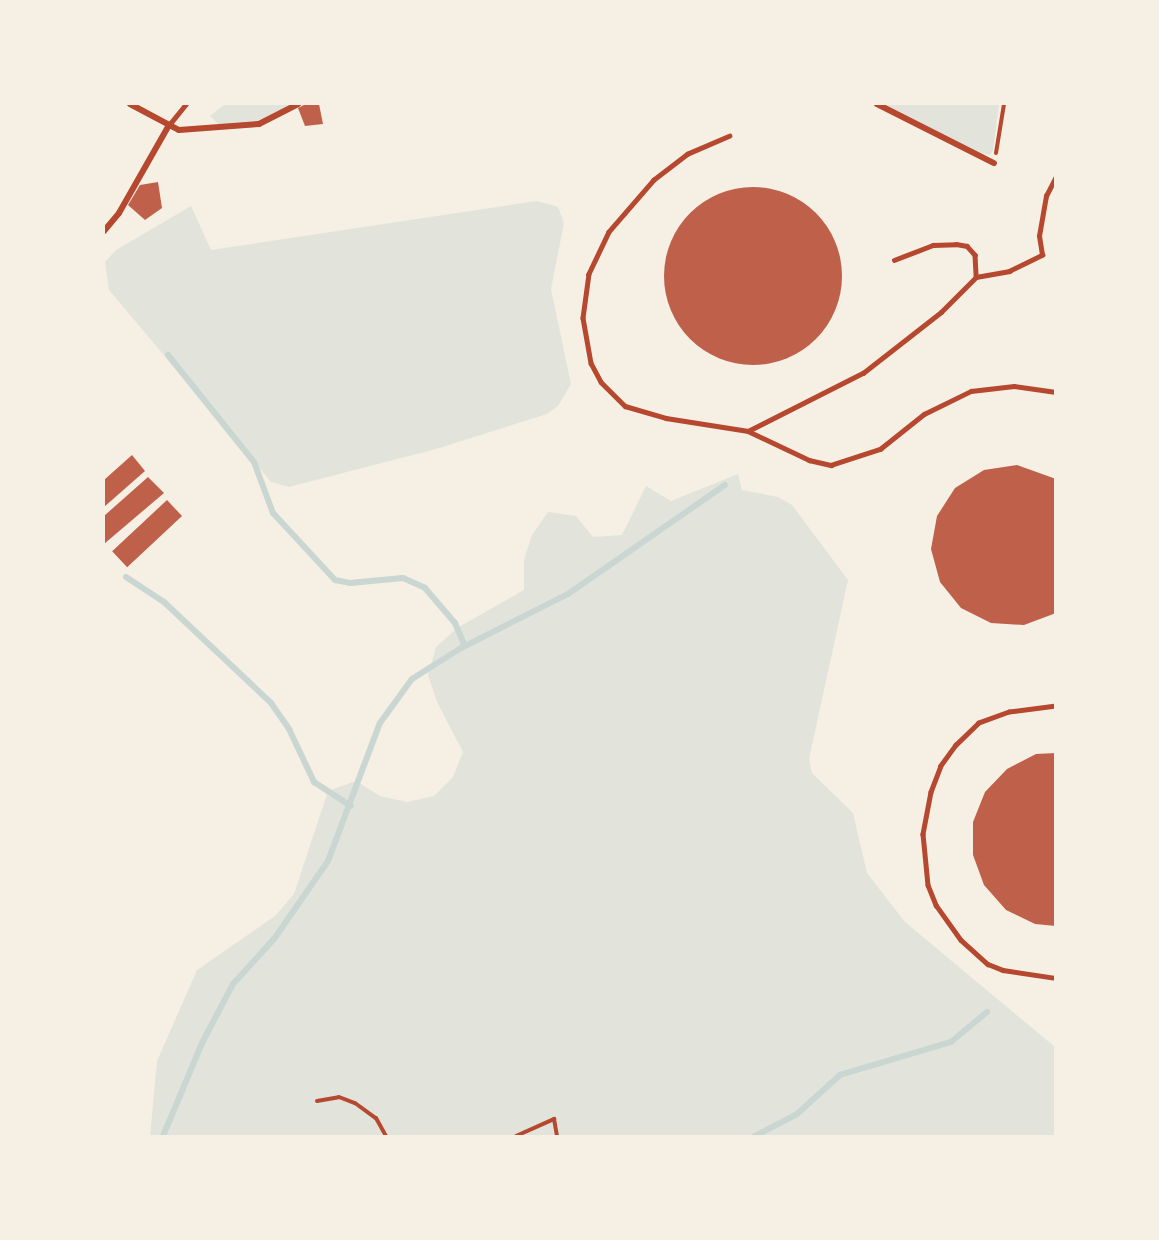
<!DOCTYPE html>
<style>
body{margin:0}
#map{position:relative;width:1159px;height:1240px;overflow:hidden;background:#f6efe4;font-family:Merriweather,serif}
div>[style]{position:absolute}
.green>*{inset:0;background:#e2e4dc}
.stream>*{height:6px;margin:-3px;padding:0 3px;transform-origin:3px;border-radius:3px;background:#c9d6d2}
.building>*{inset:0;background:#bf614a;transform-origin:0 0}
.round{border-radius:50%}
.path>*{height:4px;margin:-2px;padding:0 2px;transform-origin:2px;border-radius:2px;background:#b5482f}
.service>*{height:4.5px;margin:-2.25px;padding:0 2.25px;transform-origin:2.25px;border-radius:2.25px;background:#b5482f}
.minor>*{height:6px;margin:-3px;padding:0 3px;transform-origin:3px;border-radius:3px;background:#b5482f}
span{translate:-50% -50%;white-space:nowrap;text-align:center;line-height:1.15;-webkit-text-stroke:6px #f6efe4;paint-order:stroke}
.frame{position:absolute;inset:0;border:105px solid #f6efe4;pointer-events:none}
</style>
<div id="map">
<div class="green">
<div style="clip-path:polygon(225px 104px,298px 104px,259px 124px,222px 128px,210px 116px)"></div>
<div style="clip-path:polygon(885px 104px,999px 104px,993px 150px,990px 155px,977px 152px)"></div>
<div style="clip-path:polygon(537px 201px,558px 207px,564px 223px,551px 289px,571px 384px,558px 406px,547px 414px,436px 449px,289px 487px,271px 482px,109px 290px,105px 262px,116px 250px,191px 206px,211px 250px)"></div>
<div style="clip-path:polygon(738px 474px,742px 490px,778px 497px,792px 505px,848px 580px,809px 759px,812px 773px,853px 813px,867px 873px,905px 922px,1055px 1047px,1055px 1136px,150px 1136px,157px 1061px,197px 970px,275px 916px,294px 894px,328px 791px,356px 781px,380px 796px,407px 802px,434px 796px,453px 777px,463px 752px,437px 702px,428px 675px,436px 647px,457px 628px,524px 590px,524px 560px,532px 535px,548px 512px,576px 516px,593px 537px,622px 535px,646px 486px,671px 501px)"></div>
</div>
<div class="stream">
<div style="left:168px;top:355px;width:137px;rotate:51.2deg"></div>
<div style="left:254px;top:462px;width:54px;rotate:69.6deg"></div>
<div style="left:273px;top:513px;width:91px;rotate:47.2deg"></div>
<div style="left:335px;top:580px;width:15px;rotate:11deg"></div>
<div style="left:350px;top:583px;width:53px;rotate:-5.4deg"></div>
<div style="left:403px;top:578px;width:24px;rotate:24deg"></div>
<div style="left:425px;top:588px;width:46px;rotate:49.4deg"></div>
<div style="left:455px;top:623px;width:25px;rotate:67deg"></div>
<div style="left:126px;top:577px;width:45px;rotate:33.3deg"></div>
<div style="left:164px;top:602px;width:147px;rotate:43.3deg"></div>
<div style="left:271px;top:703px;width:32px;rotate:55deg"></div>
<div style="left:289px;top:729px;width:59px;rotate:64.7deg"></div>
<div style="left:314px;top:782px;width:44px;rotate:33deg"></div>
<div style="left:163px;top:1136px;width:101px;rotate:-67.2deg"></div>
<div style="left:202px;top:1043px;width:67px;rotate:-62.3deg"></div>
<div style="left:233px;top:984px;width:61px;rotate:-47.7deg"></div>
<div style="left:274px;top:939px;width:95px;rotate:-55.3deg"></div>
<div style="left:328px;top:861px;width:147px;rotate:-69.4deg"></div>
<div style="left:380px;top:723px;width:54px;rotate:-54deg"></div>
<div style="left:412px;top:679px;width:58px;rotate:-32.3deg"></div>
<div style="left:461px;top:648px;width:120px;rotate:-26.8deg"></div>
<div style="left:568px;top:594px;width:191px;rotate:-34.8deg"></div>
<div style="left:755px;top:1136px;width:47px;rotate:-27.6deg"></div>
<div style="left:797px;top:1114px;width:58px;rotate:-42.2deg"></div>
<div style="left:840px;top:1075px;width:116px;rotate:-16.6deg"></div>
<div style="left:951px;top:1042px;width:47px;rotate:-39.8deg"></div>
</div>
<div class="building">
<div style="clip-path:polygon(306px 104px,319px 104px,323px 124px,305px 126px,298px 108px)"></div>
<div style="clip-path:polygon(158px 182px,162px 208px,145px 220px,128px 205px,140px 185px)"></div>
<div class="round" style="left:664px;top:187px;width:178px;height:178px"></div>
<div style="clip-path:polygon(132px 455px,145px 471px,104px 507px,104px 480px)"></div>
<div style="clip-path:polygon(1017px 465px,1056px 479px,1056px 613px,1024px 625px,991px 623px,961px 608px,940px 582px,931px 549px,937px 516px,955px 488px,984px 470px)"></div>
<div style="clip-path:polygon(148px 477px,164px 493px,104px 544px,104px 516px)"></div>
<div style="left:167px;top:500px;width:22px;height:75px;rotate:47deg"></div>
<div style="clip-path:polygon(1056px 753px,1056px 926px,1035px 924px,1006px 910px,984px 885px,973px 855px,973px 822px,985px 792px,1007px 769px,1036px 754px)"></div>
</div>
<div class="path">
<div style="left:996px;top:153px;width:50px;rotate:-80.7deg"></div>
<div style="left:317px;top:1101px;width:22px;rotate:-10deg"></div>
<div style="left:339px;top:1097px;width:17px;rotate:21deg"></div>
<div style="left:355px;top:1103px;width:26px;rotate:36deg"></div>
<div style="left:376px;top:1118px;width:21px;rotate:61deg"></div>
<div style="left:516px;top:1136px;width:42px;rotate:-24.1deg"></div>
<div style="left:554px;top:1119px;width:17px;rotate:80deg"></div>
</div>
<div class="service">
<div style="left:169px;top:125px;width:27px;rotate:-51deg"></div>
<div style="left:730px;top:136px;width:46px;rotate:156.8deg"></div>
<div style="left:688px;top:154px;width:43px;rotate:142.6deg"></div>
<div style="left:654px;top:180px;width:69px;rotate:130.9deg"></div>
<div style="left:609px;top:232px;width:47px;rotate:115.5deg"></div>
<div style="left:589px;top:274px;width:44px;rotate:97.8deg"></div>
<div style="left:583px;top:318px;width:46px;rotate:79.9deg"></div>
<div style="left:591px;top:363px;width:21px;rotate:62deg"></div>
<div style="left:601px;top:382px;width:34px;rotate:45deg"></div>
<div style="left:625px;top:406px;width:43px;rotate:16.3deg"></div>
<div style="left:666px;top:418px;width:83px;rotate:9deg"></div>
<div style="left:748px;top:431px;width:68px;rotate:25.4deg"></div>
<div style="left:809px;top:460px;width:23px;rotate:13deg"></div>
<div style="left:831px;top:465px;width:52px;rotate:-18.1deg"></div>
<div style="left:880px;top:449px;width:56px;rotate:-38.5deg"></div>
<div style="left:924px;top:414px;width:52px;rotate:-26.1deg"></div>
<div style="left:971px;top:391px;width:43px;rotate:-6.6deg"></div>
<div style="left:1014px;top:386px;width:42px;rotate:8.1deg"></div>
<div style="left:894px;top:260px;width:42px;rotate:-21deg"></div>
<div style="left:933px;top:245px;width:23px;rotate:-2deg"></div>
<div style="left:956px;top:244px;width:11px;rotate:10deg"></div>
<div style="left:967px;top:246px;width:12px;rotate:48deg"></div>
<div style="left:975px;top:255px;width:22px;rotate:87deg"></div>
<div style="left:748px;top:431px;width:129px;rotate:-26.8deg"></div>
<div style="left:863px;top:373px;width:99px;rotate:-38deg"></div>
<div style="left:941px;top:312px;width:49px;rotate:-45deg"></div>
<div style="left:976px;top:277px;width:34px;rotate:-10deg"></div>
<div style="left:1009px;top:271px;width:37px;rotate:-26deg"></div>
<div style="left:1042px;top:255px;width:19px;rotate:-99deg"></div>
<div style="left:1039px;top:236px;width:41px;rotate:-80.1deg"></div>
<div style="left:1046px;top:196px;width:22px;rotate:-63deg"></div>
<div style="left:1056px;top:706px;width:47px;rotate:172.7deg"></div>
<div style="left:1009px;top:712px;width:32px;rotate:160deg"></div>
<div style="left:979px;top:723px;width:32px;rotate:136deg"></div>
<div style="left:956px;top:745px;width:26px;rotate:126deg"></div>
<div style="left:941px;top:766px;width:28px;rotate:111deg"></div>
<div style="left:931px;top:792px;width:43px;rotate:100.8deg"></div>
<div style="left:923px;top:834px;width:51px;rotate:84.4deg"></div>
<div style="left:928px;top:885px;width:22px;rotate:68deg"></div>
<div style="left:936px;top:905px;width:43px;rotate:54.5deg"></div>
<div style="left:961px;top:940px;width:36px;rotate:42deg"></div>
<div style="left:988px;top:964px;width:16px;rotate:22deg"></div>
<div style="left:1003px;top:970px;width:54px;rotate:8.6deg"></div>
</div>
<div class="minor">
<div style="left:130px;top:104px;width:55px;rotate:28deg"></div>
<div style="left:179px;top:130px;width:80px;rotate:-4.3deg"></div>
<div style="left:259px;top:124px;width:44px;rotate:-27.1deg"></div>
<div style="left:877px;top:104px;width:131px;rotate:26.8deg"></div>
<div style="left:104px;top:231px;width:23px;rotate:-50deg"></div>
<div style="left:119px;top:213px;width:101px;rotate:-60.4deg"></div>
</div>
<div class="frame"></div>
</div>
